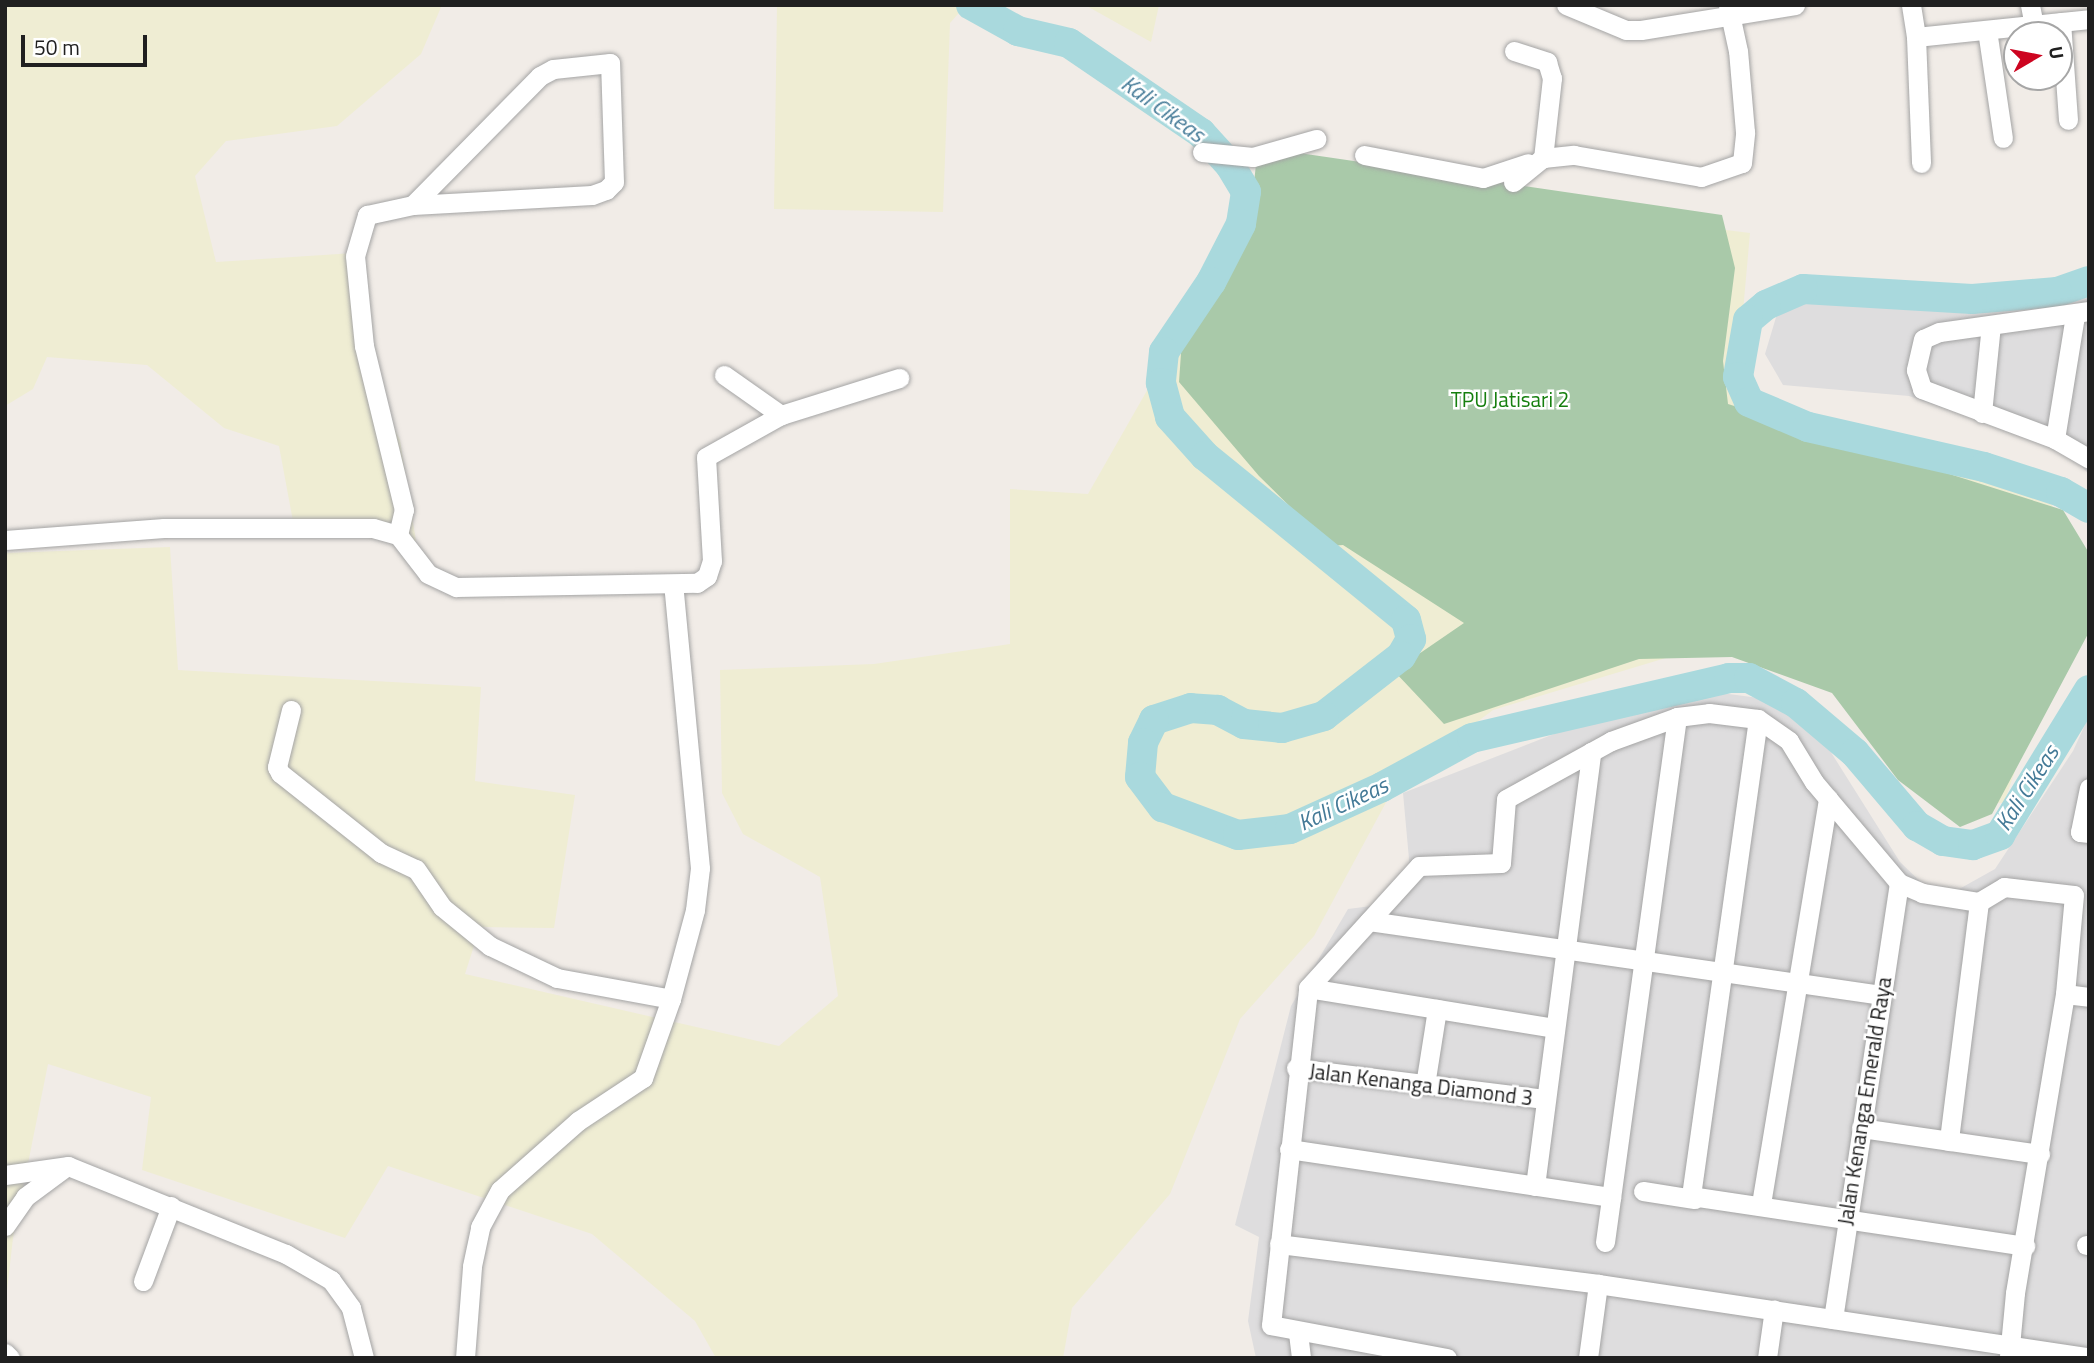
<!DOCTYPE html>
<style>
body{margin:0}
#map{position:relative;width:2094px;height:1363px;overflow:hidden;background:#f1ece7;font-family:"Titillium Web",sans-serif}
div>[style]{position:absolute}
.residential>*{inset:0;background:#deddde}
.farmland>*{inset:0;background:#efedd3}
.cemetery>*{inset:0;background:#a9c9a9}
.river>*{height:30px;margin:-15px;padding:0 15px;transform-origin:15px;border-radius:15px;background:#a9d9dd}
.roads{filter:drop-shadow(0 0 2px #a4a4a4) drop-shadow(0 0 2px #a4a4a4)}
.street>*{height:19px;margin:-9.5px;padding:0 9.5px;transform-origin:9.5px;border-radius:9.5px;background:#fff}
span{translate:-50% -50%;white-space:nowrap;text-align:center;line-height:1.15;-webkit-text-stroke:5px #fff;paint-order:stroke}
.park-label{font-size:21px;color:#157f0e}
.street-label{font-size:21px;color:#202020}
.water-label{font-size:23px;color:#447a97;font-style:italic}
.frame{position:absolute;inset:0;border:7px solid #202020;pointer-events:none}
.north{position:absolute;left:2003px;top:21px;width:70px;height:70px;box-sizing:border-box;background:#fff;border:2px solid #a6a6a6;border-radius:50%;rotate:80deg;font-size:19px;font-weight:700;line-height:28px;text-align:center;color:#202020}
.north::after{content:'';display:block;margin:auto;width:24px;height:32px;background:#cd0420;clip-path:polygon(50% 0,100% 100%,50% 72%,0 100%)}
.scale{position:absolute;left:21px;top:35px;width:126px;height:32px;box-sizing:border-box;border:4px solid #202020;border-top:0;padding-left:9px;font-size:21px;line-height:24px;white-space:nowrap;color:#202020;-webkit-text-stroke:5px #fff;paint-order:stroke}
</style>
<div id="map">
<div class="residential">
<div style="clip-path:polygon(2089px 298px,2089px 474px,2063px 449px,1909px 396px,1783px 385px,1765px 354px,1780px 304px,1812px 299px,1905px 306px)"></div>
<div style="clip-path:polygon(1721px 693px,1782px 701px,1822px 738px,1900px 862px,1929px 890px,1952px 893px,1995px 869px,2073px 751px,2089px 716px,2089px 1358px,1256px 1358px,1248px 1321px,1259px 1237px,1235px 1225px,1291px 1006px,1348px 909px,1395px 903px,1410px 870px,1403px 793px,1628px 705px)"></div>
</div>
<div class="farmland">
<div style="clip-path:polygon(5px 5px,442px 5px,421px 54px,337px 126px,226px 141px,195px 176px,216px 262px,354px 253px,361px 364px,400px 440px,416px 541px,295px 532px,279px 446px,224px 428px,147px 365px,47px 357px,33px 389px,5px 406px)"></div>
<div style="clip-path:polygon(777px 5px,966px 5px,950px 23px,943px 212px,774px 209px)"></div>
<div style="clip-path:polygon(1085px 5px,1159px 5px,1151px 42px)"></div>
<div style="clip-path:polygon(1271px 173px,1750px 233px,1735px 401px,2043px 490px,2086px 564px,2004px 803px,1954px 802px,1821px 670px,1722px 641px,1493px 710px,1397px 782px,1314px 936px,1240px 1019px,1170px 1194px,1072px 1308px,1063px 1358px,716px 1358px,695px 1321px,592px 1234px,388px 1166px,345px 1238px,142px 1170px,151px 1097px,48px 1064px,13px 1238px,5px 1308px,5px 553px,170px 547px,178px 670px,481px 687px,475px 781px,575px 795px,554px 928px,480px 927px,465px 974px,779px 1046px,838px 996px,820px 877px,743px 834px,722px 793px,720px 670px,874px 664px,1010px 644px,1010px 489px,1088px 494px)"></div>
</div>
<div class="cemetery">
<div style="clip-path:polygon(1258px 147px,1722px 215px,1735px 268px,1723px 361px,1728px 404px,2063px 510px,2089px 553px,2089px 632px,1992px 814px,1960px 827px,1898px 780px,1832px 693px,1732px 657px,1639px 659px,1444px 724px,1394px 671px,1464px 623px,1343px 545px,1330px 546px,1259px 476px,1179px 382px,1182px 339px,1248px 235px)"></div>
</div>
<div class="river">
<div style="left:971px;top:5px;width:54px;rotate:29deg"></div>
<div style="left:1018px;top:31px;width:52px;rotate:13.2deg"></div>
<div style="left:1069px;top:43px;width:160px;rotate:34.3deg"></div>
<div style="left:1201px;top:133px;width:43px;rotate:47.8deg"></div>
<div style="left:1230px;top:165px;width:31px;rotate:59deg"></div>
<div style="left:1246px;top:192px;width:32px;rotate:99deg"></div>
<div style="left:1241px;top:224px;width:65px;rotate:117.3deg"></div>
<div style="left:1211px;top:282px;width:84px;rotate:123.9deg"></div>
<div style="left:1164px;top:352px;width:31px;rotate:96deg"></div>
<div style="left:1161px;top:383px;width:35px;rotate:75deg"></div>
<div style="left:1170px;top:417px;width:52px;rotate:48.1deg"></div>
<div style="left:1205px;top:456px;width:259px;rotate:39.2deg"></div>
<div style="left:1406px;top:620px;width:20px;rotate:75deg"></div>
<div style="left:1411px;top:639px;width:20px;rotate:120deg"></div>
<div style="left:1401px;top:656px;width:98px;rotate:142.1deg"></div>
<div style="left:1324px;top:716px;width:44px;rotate:164.1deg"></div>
<div style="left:1282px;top:728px;width:38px;rotate:-174deg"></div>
<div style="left:1244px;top:724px;width:30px;rotate:-152deg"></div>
<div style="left:1218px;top:710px;width:27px;rotate:-176deg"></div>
<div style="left:1191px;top:708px;width:39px;rotate:162deg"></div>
<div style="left:1154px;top:720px;width:25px;rotate:116deg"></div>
<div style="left:1143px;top:743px;width:34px;rotate:95deg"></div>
<div style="left:1140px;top:777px;width:38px;rotate:53deg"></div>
<div style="left:1163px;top:807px;width:80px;rotate:20.5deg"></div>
<div style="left:1238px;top:835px;width:52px;rotate:-6.6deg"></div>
<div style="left:1290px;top:829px;width:101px;rotate:-24.5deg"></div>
<div style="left:1382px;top:787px;width:102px;rotate:-28.6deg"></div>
<div style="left:1472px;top:738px;width:264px;rotate:-13.1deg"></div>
<div style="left:1729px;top:678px;width:20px"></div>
<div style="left:1749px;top:678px;width:53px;rotate:28deg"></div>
<div style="left:1796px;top:703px;width:77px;rotate:40.3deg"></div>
<div style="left:1855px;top:753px;width:96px;rotate:49.7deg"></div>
<div style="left:1917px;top:826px;width:30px;rotate:30deg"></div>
<div style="left:1943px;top:841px;width:30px;rotate:8deg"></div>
<div style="left:1973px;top:845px;width:29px;rotate:-20deg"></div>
<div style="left:2000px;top:835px;width:170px;rotate:-58.5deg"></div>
<div style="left:2089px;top:281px;width:34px;rotate:161deg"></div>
<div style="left:2057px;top:292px;width:85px;rotate:175.3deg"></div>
<div style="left:1972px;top:299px;width:169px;rotate:-176.6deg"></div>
<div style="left:1803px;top:289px;width:40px;rotate:156.6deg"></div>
<div style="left:1766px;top:305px;width:23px;rotate:140deg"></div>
<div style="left:1748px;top:320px;width:58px;rotate:100deg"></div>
<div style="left:1738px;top:377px;width:27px;rotate:66deg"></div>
<div style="left:1749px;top:402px;width:64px;rotate:23deg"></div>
<div style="left:1808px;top:427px;width:180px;rotate:12.8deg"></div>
<div style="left:1984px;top:467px;width:81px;rotate:18deg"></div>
<div style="left:2061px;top:492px;width:32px;rotate:30deg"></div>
</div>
<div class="roads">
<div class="street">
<div style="left:1566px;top:5px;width:65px;rotate:22.6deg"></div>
<div style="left:1626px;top:30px;width:15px"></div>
<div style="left:1641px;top:30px;width:156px;rotate:-9.2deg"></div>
<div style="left:1911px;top:5px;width:32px;rotate:81deg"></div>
<div style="left:1916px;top:37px;width:174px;rotate:-5.9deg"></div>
<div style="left:2030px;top:5px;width:20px;rotate:79deg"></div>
<div style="left:2061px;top:22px;width:98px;rotate:85.9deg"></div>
<div style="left:1987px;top:30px;width:109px;rotate:81.6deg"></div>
<div style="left:1916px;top:37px;width:126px;rotate:87.7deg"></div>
<div style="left:1514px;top:51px;width:35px;rotate:18deg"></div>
<div style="left:1547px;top:62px;width:17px;rotate:73deg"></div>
<div style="left:1552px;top:78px;width:81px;rotate:96.4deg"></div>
<div style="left:1202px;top:152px;width:51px;rotate:5.6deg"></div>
<div style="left:1253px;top:157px;width:66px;rotate:-15.9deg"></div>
<div style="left:1364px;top:155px;width:121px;rotate:10.9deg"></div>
<div style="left:1483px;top:178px;width:47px;rotate:-18.4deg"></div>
<div style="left:1513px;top:182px;width:38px;rotate:-39deg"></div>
<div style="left:1543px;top:158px;width:31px;rotate:-6deg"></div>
<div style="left:1574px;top:155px;width:129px;rotate:9.8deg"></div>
<div style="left:1701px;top:177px;width:43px;rotate:-18.9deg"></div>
<div style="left:1742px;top:163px;width:31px;rotate:-84deg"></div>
<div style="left:1745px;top:132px;width:81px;rotate:-94.9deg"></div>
<div style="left:1738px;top:51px;width:47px;rotate:-102.3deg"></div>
<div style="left:2089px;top:311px;width:151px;rotate:172deg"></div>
<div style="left:1939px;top:332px;width:17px;rotate:156deg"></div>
<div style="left:1923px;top:339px;width:32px;rotate:103deg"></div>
<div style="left:1916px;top:370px;width:20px;rotate:72deg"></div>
<div style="left:1922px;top:389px;width:142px;rotate:20.6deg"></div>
<div style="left:2055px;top:439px;width:39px;rotate:30deg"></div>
<div style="left:724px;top:375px;width:70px;rotate:35.1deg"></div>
<div style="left:1982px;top:413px;width:88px;rotate:-84.2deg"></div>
<div style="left:2055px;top:439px;width:125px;rotate:-80.8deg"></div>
<div style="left:398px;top:535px;width:26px;rotate:-77deg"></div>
<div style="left:404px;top:510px;width:169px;rotate:-103.7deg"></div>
<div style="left:364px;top:346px;width:90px;rotate:-95.7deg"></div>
<div style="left:355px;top:256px;width:43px;rotate:-73.7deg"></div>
<div style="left:367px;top:215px;width:47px;rotate:-12.3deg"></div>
<div style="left:413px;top:205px;width:179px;rotate:-3.2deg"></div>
<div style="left:592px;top:195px;width:15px;rotate:-20deg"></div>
<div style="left:606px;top:190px;width:11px;rotate:-45deg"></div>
<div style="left:614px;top:182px;width:119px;rotate:-91.9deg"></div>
<div style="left:610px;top:63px;width:57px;rotate:174deg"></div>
<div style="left:553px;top:69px;width:15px;rotate:152deg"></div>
<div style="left:540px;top:76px;width:181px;rotate:134.6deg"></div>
<div style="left:5px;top:540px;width:159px;rotate:-4.3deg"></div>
<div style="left:164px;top:528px;width:209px"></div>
<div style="left:373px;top:528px;width:26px;rotate:16deg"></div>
<div style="left:398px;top:535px;width:49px;rotate:52.4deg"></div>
<div style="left:428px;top:574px;width:31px;rotate:25deg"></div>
<div style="left:456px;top:587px;width:241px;rotate:-1deg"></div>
<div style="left:697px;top:583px;width:12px;rotate:-35deg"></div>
<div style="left:707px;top:576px;width:16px;rotate:-72deg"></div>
<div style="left:712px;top:561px;width:104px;rotate:-93.3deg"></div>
<div style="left:706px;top:457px;width:86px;rotate:-29.2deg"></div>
<div style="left:781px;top:415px;width:124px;rotate:-17.4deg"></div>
<div style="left:291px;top:710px;width:59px;rotate:103.8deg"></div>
<div style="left:277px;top:767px;width:7px;rotate:63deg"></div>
<div style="left:280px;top:773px;width:129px;rotate:38.4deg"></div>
<div style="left:381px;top:853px;width:38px;rotate:25deg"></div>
<div style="left:416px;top:869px;width:46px;rotate:55.6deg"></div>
<div style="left:442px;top:907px;width:62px;rotate:39.1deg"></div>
<div style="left:490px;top:946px;width:74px;rotate:25.5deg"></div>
<div style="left:557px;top:978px;width:116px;rotate:10.4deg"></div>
<div style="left:1758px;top:719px;width:482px;rotate:98deg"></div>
<div style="left:1691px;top:1196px;width:338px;rotate:8.5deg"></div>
<div style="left:2089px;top:788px;width:45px;rotate:101.6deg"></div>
<div style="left:2080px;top:832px;width:9px;rotate:6deg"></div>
<div style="left:1979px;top:902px;width:29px;rotate:-31deg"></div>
<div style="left:2004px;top:887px;width:70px;rotate:6.5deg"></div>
<div style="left:2074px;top:895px;width:99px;rotate:95.2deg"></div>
<div style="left:2065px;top:994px;width:303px;rotate:99.5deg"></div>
<div style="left:2015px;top:1293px;width:64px;rotate:95.4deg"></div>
<div style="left:1369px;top:921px;width:517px;rotate:8.22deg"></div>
<div style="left:1308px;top:988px;width:249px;rotate:9.2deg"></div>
<div style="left:2065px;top:994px;width:24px;rotate:7deg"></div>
<div style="left:1296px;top:1068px;width:251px;rotate:7.1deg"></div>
<div style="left:1425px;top:1085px;width:77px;rotate:-81deg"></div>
<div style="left:1861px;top:1128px;width:181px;rotate:8.3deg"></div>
<div style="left:1289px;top:1149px;width:326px;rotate:8.5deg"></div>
<div style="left:5px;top:1175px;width:64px;rotate:-8.1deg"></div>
<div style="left:68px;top:1166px;width:235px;rotate:22deg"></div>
<div style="left:286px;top:1254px;width:52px;rotate:30deg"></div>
<div style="left:331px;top:1280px;width:34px;rotate:54deg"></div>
<div style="left:351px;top:1308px;width:52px;rotate:75.4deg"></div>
<div style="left:1535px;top:1186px;width:438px;rotate:-82.6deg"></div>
<div style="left:1643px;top:1191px;width:52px;rotate:8.9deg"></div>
<div style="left:1761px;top:1204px;width:411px;rotate:-80.6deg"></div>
<div style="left:5px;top:1226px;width:35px;rotate:-55deg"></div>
<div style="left:25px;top:1197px;width:47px;rotate:-36.4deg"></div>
<div style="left:1605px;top:1242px;width:530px;rotate:-82.19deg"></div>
<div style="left:1279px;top:1244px;width:321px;rotate:7.1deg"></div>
<div style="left:1598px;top:1284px;width:496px;rotate:8.5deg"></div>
<div style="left:2086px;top:1245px;width:3px"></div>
<div style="left:143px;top:1281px;width:80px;rotate:-69.5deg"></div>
<div style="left:1833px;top:1319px;width:441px;rotate:-81.4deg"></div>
<div style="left:1298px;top:1333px;width:25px;rotate:83deg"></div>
<div style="left:5px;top:1353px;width:7px;rotate:45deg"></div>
<div style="left:465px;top:1358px;width:92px;rotate:-85.6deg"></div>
<div style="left:472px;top:1266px;width:40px;rotate:-78deg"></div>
<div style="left:480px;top:1227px;width:42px;rotate:-61.6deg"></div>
<div style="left:500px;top:1190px;width:104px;rotate:-41.5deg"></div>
<div style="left:578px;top:1121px;width:78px;rotate:-33.5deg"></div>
<div style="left:643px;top:1078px;width:84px;rotate:-70.5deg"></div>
<div style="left:671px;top:999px;width:92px;rotate:-74.9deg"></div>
<div style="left:695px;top:910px;width:42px;rotate:-83.2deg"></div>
<div style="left:700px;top:868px;width:285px;rotate:-95.4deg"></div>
<div style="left:1447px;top:1358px;width:179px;rotate:-169.4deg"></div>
<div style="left:1271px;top:1325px;width:339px;rotate:-83.7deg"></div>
<div style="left:1308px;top:988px;width:165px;rotate:-47.7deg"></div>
<div style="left:1419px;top:866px;width:82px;rotate:-2.1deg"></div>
<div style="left:1501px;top:863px;width:64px;rotate:-85.5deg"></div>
<div style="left:1506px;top:799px;width:120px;rotate:-28.9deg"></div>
<div style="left:1611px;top:741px;width:70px;rotate:-20deg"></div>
<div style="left:1677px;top:717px;width:32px;rotate:-7deg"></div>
<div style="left:1709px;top:713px;width:49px;rotate:7deg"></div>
<div style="left:1758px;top:719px;width:38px;rotate:35deg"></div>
<div style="left:1789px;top:741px;width:48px;rotate:58.6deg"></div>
<div style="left:1814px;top:782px;width:132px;rotate:49.9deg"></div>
<div style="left:1899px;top:883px;width:25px;rotate:23deg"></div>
<div style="left:1922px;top:893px;width:58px;rotate:9deg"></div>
<div style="left:1979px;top:902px;width:241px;rotate:97.2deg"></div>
<div style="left:1588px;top:1358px;width:75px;rotate:-82.3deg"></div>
<div style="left:1767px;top:1358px;width:49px;rotate:-81.9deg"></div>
</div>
</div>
<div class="park-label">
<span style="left:1510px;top:399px">TPU Jatisari 2</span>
</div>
<div class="street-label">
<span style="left:1421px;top:1084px;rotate:7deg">Jalan Kenanga Diamond 3</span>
<span style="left:1864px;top:1101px;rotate:-81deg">Jalan Kenanga Emerald Raya</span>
</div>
<div class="water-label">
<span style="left:1163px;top:109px;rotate:36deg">Kali Cikeas</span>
<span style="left:2027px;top:788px;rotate:-57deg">Kali Cikeas</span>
<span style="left:1343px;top:804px;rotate:-25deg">Kali Cikeas</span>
</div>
<div class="frame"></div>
<div class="north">U</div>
<div class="scale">50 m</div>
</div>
